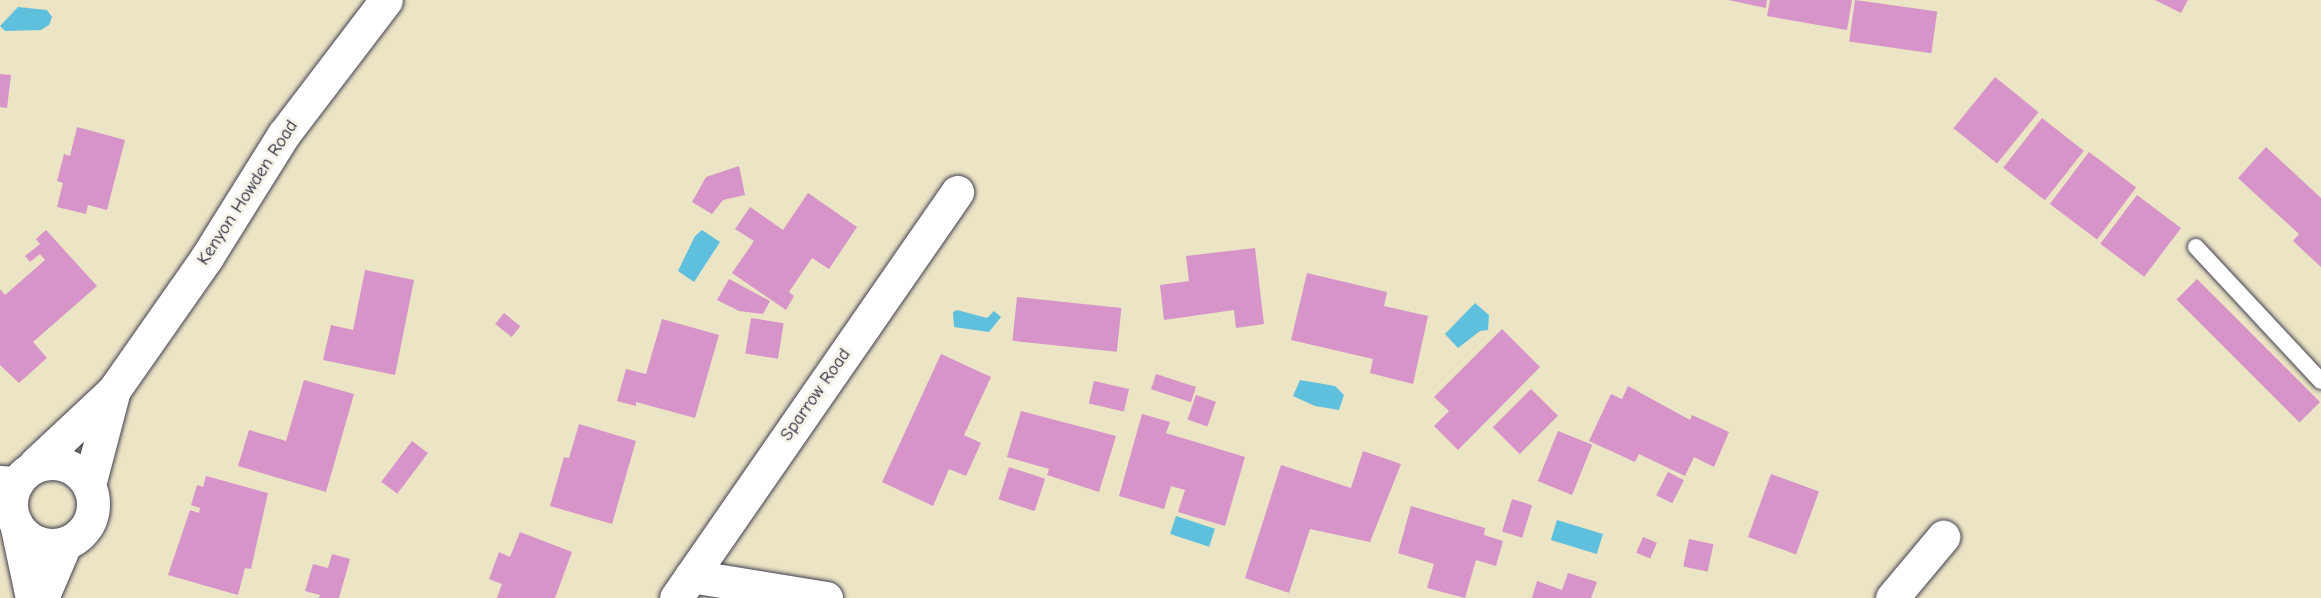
<!DOCTYPE html>
<style>
body{margin:0}
#map{position:relative;width:2321px;height:598px;overflow:hidden;background:#ebe4c5;font-family:"Comic Neue",sans-serif}
div>[style]{position:absolute}
.water>*{inset:0;background:#5fc0dd;transform-origin:0 0}
.building>*{inset:0;background:#d694c9;transform-origin:0 0}
.roads{filter:drop-shadow(0 0 2px #403f50) drop-shadow(0 0 2px #403f50)}
.lane>*{height:16px;margin:-8px;padding:0 8px;transform-origin:8px;border-radius:8px;background:#fff}
.street>*{height:33px;margin:-16.5px;padding:0 16.5px;transform-origin:16.5px;border-radius:16.5px;background:#fff}
.secondary>*{height:33px;margin:-16.5px;padding:0 16.5px;transform-origin:16.5px;border-radius:16.5px;background:#fff}
.secondary>.ring{margin:-16.5px;padding:0;box-sizing:content-box;background:none;border:33px solid #fff;border-radius:50%}
span{translate:-50% -50%;white-space:nowrap;text-align:center;line-height:1.15;-webkit-text-stroke:6px #f7f3e8;paint-order:stroke}
.street-label{font-size:18px;color:#22223b}
</style>
<div id="map">
<div class="water">
<div style="clip-path:polygon(18px 7px,47px 10px,52px 17px,49px 25px,41px 30px,5px 31px,0 26px)"></div>
<div style="clip-path:polygon(702px 230px,720px 242px,694px 282px,678px 271px,695px 236px)"></div>
<div style="clip-path:polygon(1475px 303px,1489px 315px,1488px 330px,1480px 331px,1458px 348px,1445px 334px)"></div>
<div style="clip-path:polygon(957px 310px,987px 318px,994px 311px,1001px 317px,989px 332px,954px 327px,953px 312px)"></div>
<div style="clip-path:polygon(1300px 380px,1335px 386px,1344px 395px,1339px 410px,1315px 406px,1293px 396px)"></div>
<div style="left:1176px;top:516px;width:41px;height:19px;rotate:18deg"></div>
<div style="left:1557px;top:520px;width:48px;height:21px;rotate:17deg"></div>
</div>
<div class="building">
<div style="clip-path:polygon(1728px 0,1767px 0,1766px 8px)"></div>
<div style="clip-path:polygon(1770px 0,1852px 0,1847px 30px,1767px 16px)"></div>
<div style="left:1855px;top:0;width:83px;height:42px;rotate:8deg"></div>
<div style="clip-path:polygon(2155px 0,2188px 0,2181px 13px)"></div>
<div style="clip-path:polygon(0 74px,11px 75px,7px 108px,0 107px)"></div>
<div style="left:1995px;top:77px;width:56px;height:66px;rotate:39deg"></div>
<div style="left:2042px;top:118px;width:53px;height:63px;rotate:38deg"></div>
<div style="clip-path:polygon(77px 127px,125px 140px,107px 210px,88px 205px,86px 214px,57px 207px,63px 183px,57px 181px,64px 154px,70px 156px)"></div>
<div style="clip-path:polygon(2266px 147px,2321px 198px,2321px 267px,2293px 241px,2299px 234px,2238px 178px)"></div>
<div style="left:2089px;top:152px;width:59px;height:65px;rotate:37deg"></div>
<div style="clip-path:polygon(739px 166px,745px 195px,723px 200px,712px 214px,692px 202px,706px 177px)"></div>
<div style="clip-path:polygon(808px 193px,857px 227px,829px 269px,812px 258px,789px 292px,794px 296px,786px 310px,732px 273px,754px 241px,735px 229px,750px 207px,783px 230px)"></div>
<div style="left:2137px;top:195px;width:55px;height:61px;rotate:37deg"></div>
<div style="clip-path:polygon(46px 230px,97px 286px,33px 342px,47px 358px,19px 383px,0 365px,0 289px,5px 295px,45px 260px,40px 254px,30px 262px,25px 256px,40px 244px,36px 239px)"></div>
<div style="clip-path:polygon(1255px 248px,1264px 324px,1236px 328px,1234px 310px,1164px 320px,1160px 285px,1189px 281px,1186px 256px)"></div>
<div style="clip-path:polygon(365px 270px,414px 280px,395px 375px,323px 360px,331px 325px,353px 330px)"></div>
<div style="clip-path:polygon(1307px 273px,1387px 292px,1384px 306px,1428px 316px,1413px 384px,1370px 373px,1373px 359px,1291px 340px)"></div>
<div style="clip-path:polygon(729px 279px,770px 301px,763px 314px,739px 311px,717px 300px)"></div>
<div style="left:2197px;top:279px;width:174px;height:29px;rotate:45deg"></div>
<div style="left:1017px;top:297px;width:105px;height:44px;rotate:6deg"></div>
<div style="left:504px;top:313px;width:21px;height:14px;rotate:39deg"></div>
<div style="left:751px;top:318px;width:33px;height:36px;rotate:9deg"></div>
<div style="clip-path:polygon(662px 319px,719px 335px,695px 418px,636px 402px,636px 406px,617px 401px,626px 369px,646px 374px)"></div>
<div style="clip-path:polygon(1502px 329px,1540px 367px,1458px 450px,1434px 426px,1449px 411px,1434px 397px)"></div>
<div style="clip-path:polygon(941px 354px,991px 377px,964px 435px,981px 443px,966px 476px,949px 469px,933px 506px,882px 482px)"></div>
<div style="left:1156px;top:374px;width:42px;height:16px;rotate:18deg"></div>
<div style="clip-path:polygon(304px 380px,354px 394px,326px 492px,238px 466px,249px 430px,286px 441px)"></div>
<div style="left:1094px;top:381px;width:36px;height:23px;rotate:13deg"></div>
<div style="clip-path:polygon(1628px 386px,1690px 420px,1692px 415px,1729px 432px,1714px 467px,1694px 457px,1685px 476px,1639px 454px,1635px 462px,1589px 441px,1611px 394px,1622px 399px)"></div>
<div style="left:1531px;top:389px;width:38px;height:54px;rotate:45deg"></div>
<div style="left:1196px;top:395px;width:21px;height:26px;rotate:19deg"></div>
<div style="clip-path:polygon(1021px 411px,1116px 436px,1099px 492px,1047px 475px,1049px 469px,1007px 457px)"></div>
<div style="clip-path:polygon(1142px 414px,1170px 422px,1166px 433px,1245px 457px,1225px 526px,1178px 512px,1185px 490px,1171px 486px,1164px 509px,1119px 496px)"></div>
<div style="clip-path:polygon(579px 424px,636px 441px,612px 524px,550px 506px,564px 457px,569px 458px)"></div>
<div style="left:1558px;top:431px;width:37px;height:54px;rotate:22deg"></div>
<div style="left:412px;top:441px;width:20px;height:51px;rotate:37deg"></div>
<div style="clip-path:polygon(1363px 451px,1401px 464px,1370px 542px,1310px 529px,1289px 593px,1245px 578px,1281px 465px,1351px 488px)"></div>
<div style="left:1009px;top:467px;width:38px;height:34px;rotate:18deg"></div>
<div style="left:1668px;top:472px;width:18px;height:26px;rotate:27deg"></div>
<div style="left:1771px;top:474px;width:51px;height:67px;rotate:20deg"></div>
<div style="clip-path:polygon(206px 476px,268px 493px,251px 569px,245px 568px,238px 595px,168px 575px,190px 510px,199px 513px,200px 508px,191px 505px,197px 485px,203px 487px)"></div>
<div style="left:1512px;top:499px;width:21px;height:34px;rotate:17deg"></div>
<div style="clip-path:polygon(1411px 506px,1485px 528px,1484px 535px,1503px 541px,1496px 566px,1476px 560px,1465px 598px,1427px 588px,1434px 564px,1398px 553px)"></div>
<div style="clip-path:polygon(520px 532px,572px 552px,555px 598px,497px 598px,502px 584px,489px 579px,499px 552px,510px 557px)"></div>
<div style="left:1643px;top:537px;width:15px;height:17px;rotate:23deg"></div>
<div style="left:1689px;top:539px;width:25px;height:28px;rotate:12deg"></div>
<div style="clip-path:polygon(332px 554px,350px 559px,339px 598px,319px 598px,320px 595px,305px 591px,313px 564px,328px 568px)"></div>
<div style="clip-path:polygon(1568px 573px,1597px 582px,1591px 598px,1532px 598px,1537px 581px,1562px 590px)"></div>
</div>
<div class="roads">
<div class="lane">
<div style="left:2196px;top:247px;width:183px;rotate:47deg"></div>
</div>
<div class="street">
<div style="left:0;top:482px;width:17px;rotate:3deg"></div>
<div style="left:0;top:507px;width:11px;rotate:27deg"></div>
<div style="left:691px;top:576px;width:137px;rotate:9.3deg"></div>
<div style="left:676px;top:598px;width:494px;rotate:-55.3deg"></div>
<div style="left:1892px;top:598px;width:80px;rotate:-50.1deg"></div>
</div>
<div class="secondary">
<div class="ring" style="left:11px;top:463px;width:49px;height:49px"></div>
<div style="left:35px;top:464px;width:108px;rotate:-43.1deg"></div>
<div style="left:114px;top:390px;width:162px;rotate:-55deg"></div>
<div style="left:207px;top:257px;width:145px;rotate:-58deg"></div>
<div style="left:284px;top:134px;width:168px;rotate:-52.7deg"></div>
<div style="left:89px;top:485px;width:98px;rotate:-75.3deg"></div>
<div style="left:16px;top:523px;width:77px;rotate:78deg"></div>
<div style="left:42px;top:598px;width:59px;rotate:-66.9deg"></div>
</div>
</div>
<div class="street-label">
<span style="left:248px;top:193px;rotate:-57deg">Kenyon Howden Road</span>
<span style="left:816px;top:395px;rotate:-55deg">Sparrow Road</span>
</div>
</div>
